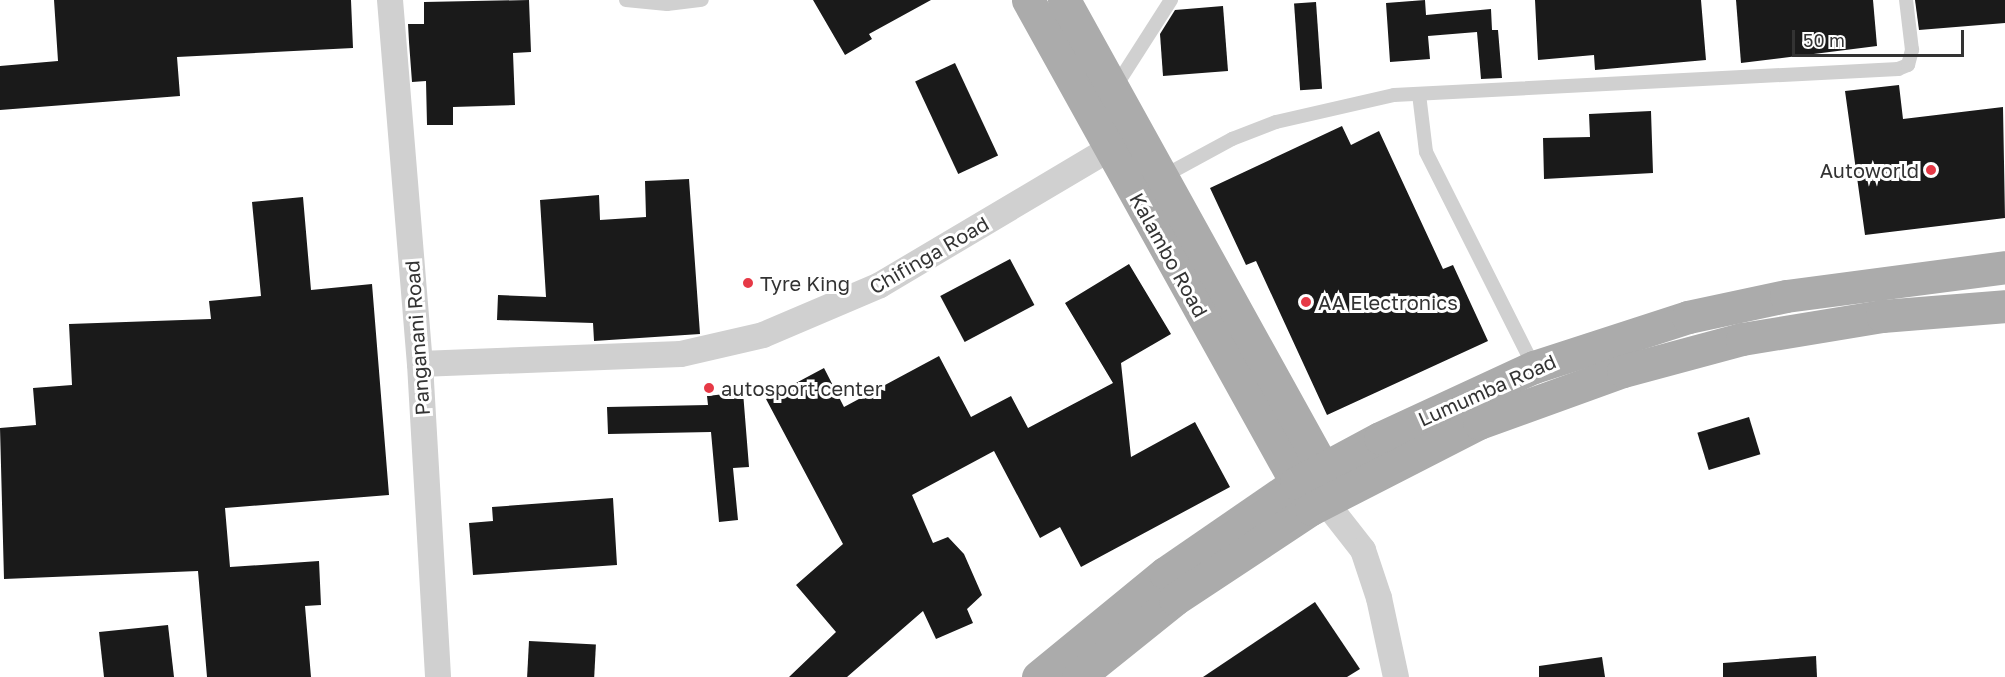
<!DOCTYPE html>
<style>
body{margin:0}
#map{position:relative;width:2005px;height:677px;overflow:hidden;background:#fff;font-family:"Golos Text",sans-serif}
div>[style]{position:absolute}
.building>*{inset:0;background:#1a1a1a;transform-origin:0 0}
.service>*{height:14px;margin:-7px;padding:0 7px;transform-origin:7px;border-radius:7px;background:#d0d0d0}
.minor>*{height:26px;margin:-13px;padding:0 13px;transform-origin:13px;border-radius:13px;background:#d0d0d0}
.primary>*{height:33px;margin:-16.5px;padding:0 16.5px;transform-origin:16.5px;border-radius:16.5px;background:#ababab}
.dots>*{width:16px;height:16px;translate:-50% -50%;box-sizing:border-box;border:3px solid #fff;border-radius:50%}
span{translate:-50% -50%;white-space:nowrap;text-align:center;line-height:1.15;-webkit-text-stroke:6px #fff;paint-order:stroke}
.poi-label{font-size:20px;color:#333}
.right{translate:-100% -50%;text-align:right}
.left{translate:0 -50%;text-align:left}
.street-label{font-size:20px;color:#333}
.scale{position:absolute;left:1792px;top:30px;width:172px;height:27px;box-sizing:border-box;border:3px solid #333;border-top:0;padding-left:8px;font-size:18px;line-height:21px;white-space:nowrap;color:#333;-webkit-text-stroke:4px #fff;paint-order:stroke}
</style>
<div id="map">
<div class="building">
<div style="clip-path:polygon(54px 0,351px 0,353px 48px,177px 57px,180px 96px,0 110px,0 66px,58px 61px)"></div>
<div style="clip-path:polygon(529px 0,531px 52px,513px 53px,515px 105px,453px 107px,453px 125px,427px 125px,426px 81px,412px 82px,409px 42px,408px 24px,424px 24px,424px 2px)"></div>
<div style="clip-path:polygon(813px 0,931px 0,869px 34px,872px 39px,845px 55px)"></div>
<div style="clip-path:polygon(1425px 0,1426px 15px,1491px 9px,1492px 30px,1498px 30px,1502px 78px,1481px 79px,1477px 32px,1428px 36px,1430px 59px,1390px 62px,1386px 3px)"></div>
<div style="clip-path:polygon(1535px 0,1701px 0,1706px 60px,1595px 70px,1594px 55px,1538px 60px)"></div>
<div style="clip-path:polygon(1736px 0,1873px 0,1877px 46px,1741px 63px)"></div>
<div style="clip-path:polygon(1915px 0,2005px 0,2005px 23px,1919px 30px)"></div>
<div style="left:1316px;top:2px;width:87px;height:22px;rotate:86deg"></div>
<div style="clip-path:polygon(1223px 6px,1228px 71px,1163px 76px,1160px 34px,1175px 10px)"></div>
<div style="left:955px;top:63px;width:102px;height:44px;rotate:65deg"></div>
<div style="clip-path:polygon(1899px 85px,1903px 119px,2003px 107px,2005px 218px,1865px 235px,1845px 91px)"></div>
<div style="clip-path:polygon(1651px 111px,1653px 173px,1544px 179px,1543px 138px,1590px 137px,1589px 114px)"></div>
<div style="clip-path:polygon(1342px 126px,1351px 145px,1379px 131px,1443px 269px,1453px 265px,1488px 341px,1327px 415px,1256px 261px,1246px 265px,1210px 188px)"></div>
<div style="clip-path:polygon(689px 179px,700px 334px,594px 341px,593px 323px,497px 320px,498px 295px,546px 297px,540px 200px,599px 195px,600px 220px,646px 217px,645px 181px)"></div>
<div style="clip-path:polygon(303px 197px,311px 290px,372px 284px,389px 495px,225px 508px,230px 567px,319px 561px,321px 605px,305px 606px,311px 677px,207px 677px,198px 571px,4px 579px,0 428px,36px 425px,33px 388px,72px 385px,69px 324px,211px 319px,209px 301px,261px 296px,252px 202px)"></div>
<div style="left:1010px;top:259px;width:52px;height:79px;rotate:62deg"></div>
<div style="clip-path:polygon(1129px 264px,1171px 334px,1121px 363px,1131px 457px,1195px 422px,1230px 487px,1081px 567px,1060px 527px,1040px 538px,994px 451px,912px 495px,933px 543px,948px 537px,964px 554px,982px 595px,967px 609px,973px 623px,936px 639px,923px 611px,847px 677px,789px 677px,836px 632px,796px 585px,843px 544px,766px 399px,824px 368px,844px 407px,939px 356px,971px 417px,1011px 396px,1028px 428px,1113px 383px,1065px 303px)"></div>
<div style="clip-path:polygon(743px 392px,749px 467px,733px 468px,738px 520px,719px 522px,711px 432px,608px 434px,607px 407px,708px 405px,707px 396px)"></div>
<div style="left:1749px;top:417px;width:39px;height:54px;rotate:73deg"></div>
<div style="clip-path:polygon(613px 498px,617px 565px,473px 575px,469px 523px,493px 521px,492px 507px)"></div>
<div style="clip-path:polygon(1315px 602px,1360px 669px,1347px 677px,1203px 677px)"></div>
<div style="clip-path:polygon(168px 625px,174px 677px,104px 677px,99px 632px)"></div>
<div style="left:529px;top:641px;width:67px;height:36px;rotate:3deg"></div>
<div style="clip-path:polygon(1816px 656px,1817px 677px,1723px 677px,1723px 663px)"></div>
<div style="clip-path:polygon(1602px 657px,1605px 677px,1539px 677px,1539px 666px)"></div>
</div>
<div class="service">
<div style="left:626px;top:0;width:41px;rotate:5.6deg"></div>
<div style="left:667px;top:4px;width:35px;rotate:-7deg"></div>
<div style="left:1114px;top:89px;width:106px;rotate:-57.4deg"></div>
<div style="left:1419px;top:94px;width:58px;rotate:83.1deg"></div>
<div style="left:1426px;top:152px;width:241px;rotate:63.3deg"></div>
<div style="left:1162px;top:177px;width:80px;rotate:-28.5deg"></div>
<div style="left:1232px;top:139px;width:47px;rotate:-21.1deg"></div>
<div style="left:1276px;top:122px;width:121px;rotate:-12.9deg"></div>
<div style="left:1394px;top:95px;width:505px;rotate:-2.95deg"></div>
<div style="left:1898px;top:69px;width:11px;rotate:-22deg"></div>
<div style="left:1908px;top:65px;width:16px;rotate:-75deg"></div>
<div style="left:1912px;top:50px;width:50px;rotate:-96.8deg"></div>
</div>
<div class="minor">
<div style="left:390px;top:0;width:365px;rotate:85.3deg"></div>
<div style="left:420px;top:364px;width:314px;rotate:86.7deg"></div>
<div style="left:420px;top:364px;width:261px;rotate:-2.2deg"></div>
<div style="left:681px;top:354px;width:84px;rotate:-13deg"></div>
<div style="left:763px;top:335px;width:127px;rotate:-23.1deg"></div>
<div style="left:880px;top:285px;width:286px;rotate:-30.7deg"></div>
<div style="left:1334px;top:513px;width:47px;rotate:51.9deg"></div>
<div style="left:1363px;top:550px;width:51px;rotate:71.6deg"></div>
<div style="left:1379px;top:598px;width:81px;rotate:77.9deg"></div>
</div>
<div class="primary">
<div style="left:1028px;top:0;width:574px;rotate:60.94deg"></div>
<div style="left:1064px;top:0;width:555px;rotate:61.04deg"></div>
<div style="left:1038px;top:677px;width:164px;rotate:-39.3deg"></div>
<div style="left:1165px;top:573px;width:159px;rotate:-34.5deg"></div>
<div style="left:1296px;top:483px;width:95px;rotate:-28.2deg"></div>
<div style="left:1380px;top:438px;width:170px;rotate:-24.8deg"></div>
<div style="left:1534px;top:367px;width:162px;rotate:-18deg"></div>
<div style="left:1688px;top:317px;width:100px;rotate:-12.1deg"></div>
<div style="left:1786px;top:296px;width:221px;rotate:-7.5deg"></div>
<div style="left:1078px;top:677px;width:124px;rotate:-38.8deg"></div>
<div style="left:1175px;top:599px;width:163px;rotate:-33.5deg"></div>
<div style="left:1311px;top:509px;width:189px;rotate:-27.1deg"></div>
<div style="left:1479px;top:423px;width:153px;rotate:-19.9deg"></div>
<div style="left:1623px;top:371px;width:123px;rotate:-15.1deg"></div>
<div style="left:1742px;top:339px;width:142px;rotate:-9.3deg"></div>
<div style="left:1882px;top:316px;width:123px;rotate:-4.6deg"></div>
</div>
<div class="dots">
<div style="left:1931px;top:170px;background:#e63946"></div>
<div style="left:748px;top:283px;background:#e63946"></div>
<div style="left:1306px;top:302px;background:#e63946"></div>
<div style="left:709px;top:388px;background:#e63946"></div>
</div>
<div class="poi-label">
<span class="right" style="left:1919px;top:170px">Autoworld</span>
<span class="left" style="left:760px;top:283px">Tyre King</span>
<span class="left" style="left:1318px;top:302px">AA Electronics</span>
<span class="left" style="left:721px;top:388px">autosport center</span>
</div>
<div class="street-label">
<span style="left:929px;top:255px;rotate:-30deg">Chifinga Road</span>
<span style="left:1169px;top:255px;rotate:61deg">Kalambo Road</span>
<span style="left:417px;top:338px;rotate:-94deg">Panganani Road</span>
<span style="left:1487px;top:390px;rotate:-24deg">Lumumba Road</span>
</div>
<div class="scale">50 m</div>
</div>
